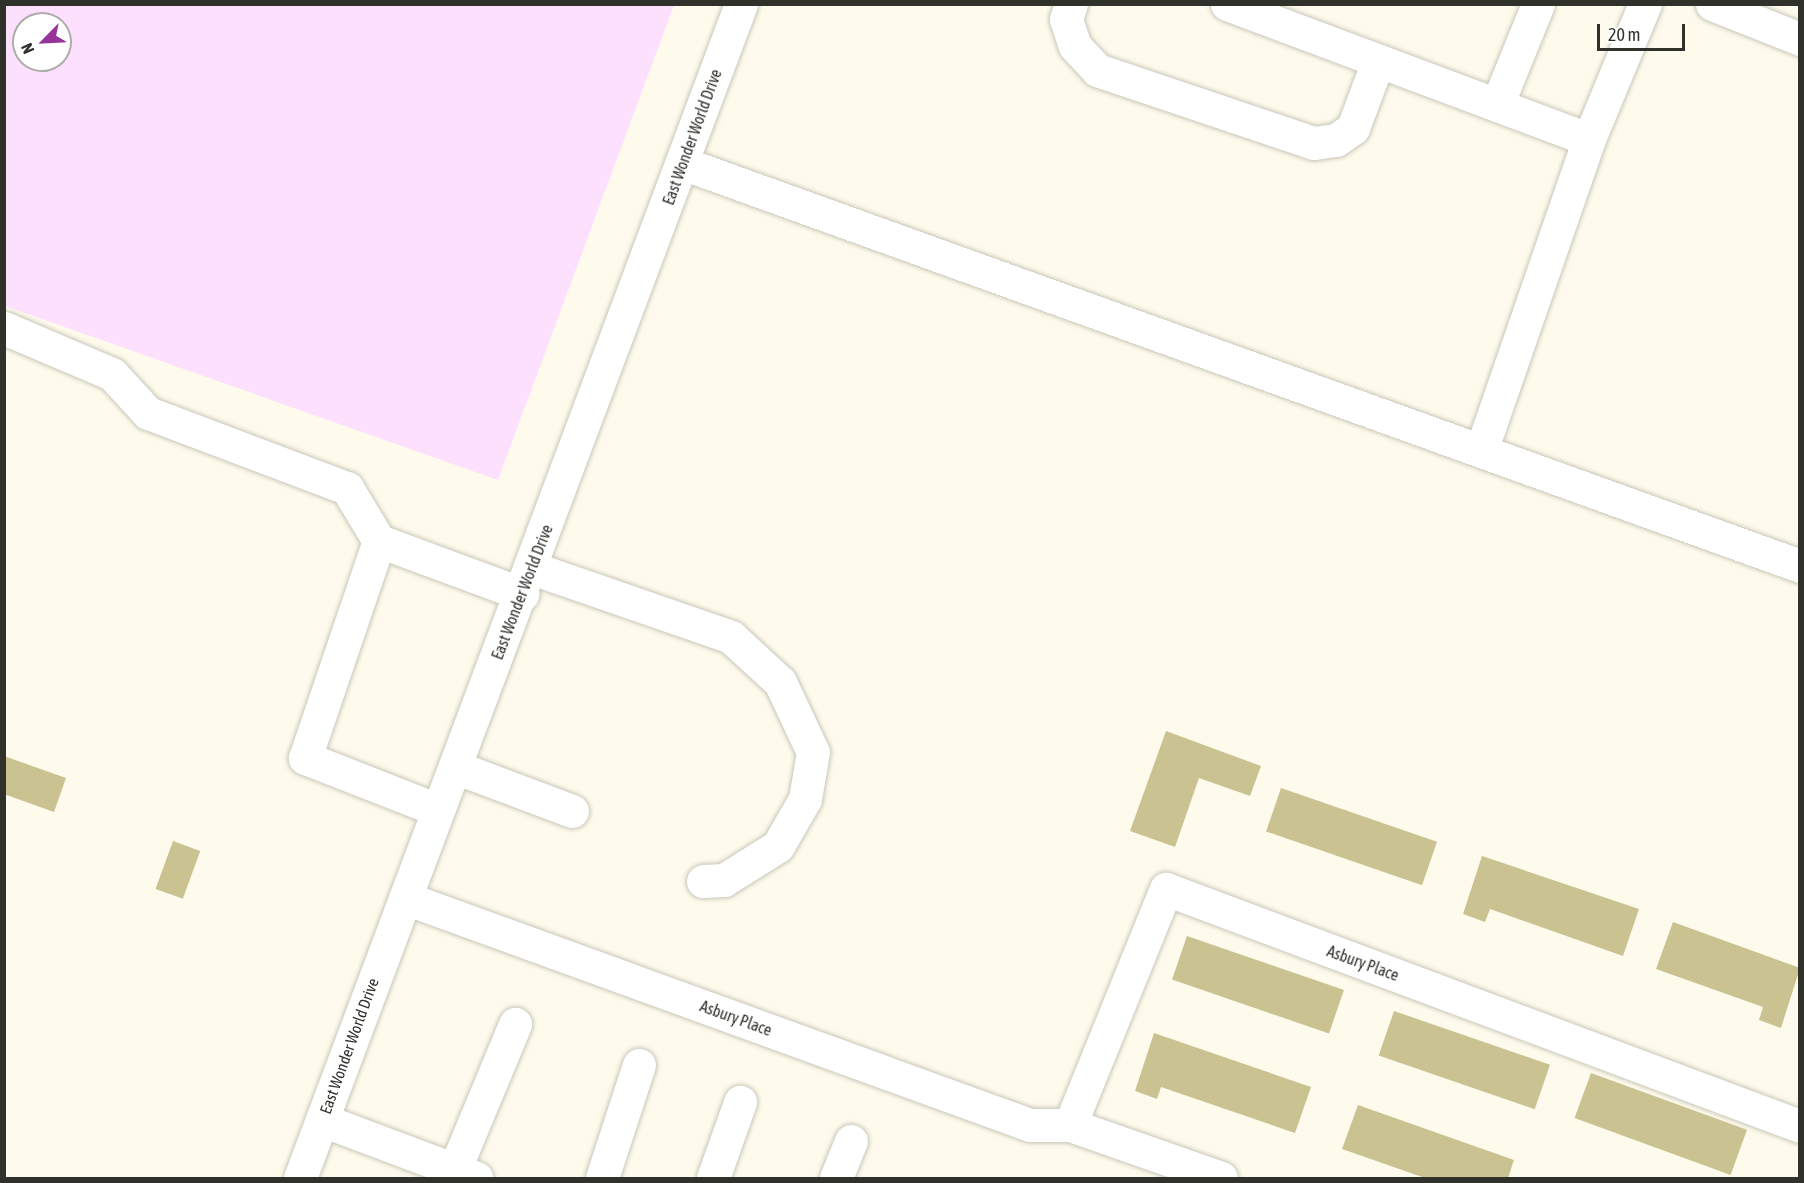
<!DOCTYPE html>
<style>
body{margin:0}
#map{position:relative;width:1804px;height:1183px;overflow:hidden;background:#fefbed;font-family:"Asap Condensed",sans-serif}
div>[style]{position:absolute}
.green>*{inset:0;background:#fde0fe}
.building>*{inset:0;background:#cac291;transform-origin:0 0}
.roads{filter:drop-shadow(0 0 2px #c9c7b9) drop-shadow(0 0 2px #c9c7b9)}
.minor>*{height:33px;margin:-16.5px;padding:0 16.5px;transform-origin:16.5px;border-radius:16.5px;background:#fff}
.major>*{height:33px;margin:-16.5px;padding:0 16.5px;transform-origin:16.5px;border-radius:16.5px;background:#fff}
span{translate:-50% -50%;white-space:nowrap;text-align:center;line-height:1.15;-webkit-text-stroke:6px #fff;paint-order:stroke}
.street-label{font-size:16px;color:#31312b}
.frame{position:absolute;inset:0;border:6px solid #31312b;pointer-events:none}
.north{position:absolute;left:12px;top:12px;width:60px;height:60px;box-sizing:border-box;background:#fff;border:2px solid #adadaa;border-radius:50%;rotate:246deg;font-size:16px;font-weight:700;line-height:24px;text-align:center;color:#31312b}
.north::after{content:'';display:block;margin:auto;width:21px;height:27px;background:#96349c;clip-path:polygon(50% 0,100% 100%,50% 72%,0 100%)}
.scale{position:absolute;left:1597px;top:24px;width:88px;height:27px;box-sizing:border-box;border:3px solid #31312b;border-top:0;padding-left:8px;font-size:18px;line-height:21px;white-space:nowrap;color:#31312b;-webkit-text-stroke:4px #fff;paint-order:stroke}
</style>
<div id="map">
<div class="green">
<div style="clip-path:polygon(evenodd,5px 4px,674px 5px,498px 480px,5px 306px,5px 4px,24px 24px,60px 24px,60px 60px,24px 60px,24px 24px)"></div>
</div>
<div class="building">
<div style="clip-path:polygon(1166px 731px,1261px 766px,1250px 796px,1199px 778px,1175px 847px,1130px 831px)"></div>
<div style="clip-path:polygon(4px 756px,66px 778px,54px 812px,4px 794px)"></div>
<div style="left:1281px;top:788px;width:165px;height:46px;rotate:19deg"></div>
<div style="left:173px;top:841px;width:29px;height:51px;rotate:20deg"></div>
<div style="clip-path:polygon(1482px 856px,1639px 909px,1623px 956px,1490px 909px,1485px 922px,1463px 914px)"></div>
<div style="clip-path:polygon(1673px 922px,1800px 968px,1781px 1028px,1759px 1020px,1763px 1007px,1656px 969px)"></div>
<div style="left:1187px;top:936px;width:166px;height:46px;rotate:19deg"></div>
<div style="left:1394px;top:1011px;width:165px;height:47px;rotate:19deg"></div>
<div style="clip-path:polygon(1154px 1033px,1311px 1087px,1295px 1133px,1161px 1087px,1157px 1099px,1135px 1091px)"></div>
<div style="left:1591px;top:1073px;width:166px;height:48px;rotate:20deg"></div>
<div style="clip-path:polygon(1358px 1105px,1514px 1160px,1508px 1178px,1425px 1178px,1342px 1149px)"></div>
</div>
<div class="roads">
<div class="minor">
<div style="left:1071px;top:4px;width:16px;rotate:108deg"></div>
<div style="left:1066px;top:19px;width:28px;rotate:72deg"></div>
<div style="left:1075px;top:46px;width:33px;rotate:47deg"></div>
<div style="left:1097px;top:70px;width:229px;rotate:18.6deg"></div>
<div style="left:1314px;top:143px;width:22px;rotate:-8deg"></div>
<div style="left:1336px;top:140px;width:21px;rotate:-35deg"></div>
<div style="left:1353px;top:128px;width:72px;rotate:-69.5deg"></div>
<div style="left:1227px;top:4px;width:386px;rotate:20.5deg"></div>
<div style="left:1589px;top:139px;width:327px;rotate:109.1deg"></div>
<div style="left:1712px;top:4px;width:95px;rotate:21.7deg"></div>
<div style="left:1497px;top:105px;width:109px;rotate:-67.9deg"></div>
<div style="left:1589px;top:139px;width:146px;rotate:-67.5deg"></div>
<div style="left:682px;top:163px;width:1188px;rotate:19.82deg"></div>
<div style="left:4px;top:328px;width:117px;rotate:23.1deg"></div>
<div style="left:112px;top:374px;width:53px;rotate:47.3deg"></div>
<div style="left:148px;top:413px;width:213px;rotate:20.7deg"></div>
<div style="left:347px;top:488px;width:62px;rotate:58.9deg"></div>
<div style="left:532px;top:568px;width:211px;rotate:19.1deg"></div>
<div style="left:731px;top:637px;width:67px;rotate:42.6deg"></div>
<div style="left:780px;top:682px;width:77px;rotate:64.8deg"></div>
<div style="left:813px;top:752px;width:48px;rotate:99.7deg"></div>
<div style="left:805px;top:799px;width:54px;rotate:119.9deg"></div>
<div style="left:778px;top:846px;width:64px;rotate:147.8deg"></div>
<div style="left:724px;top:880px;width:21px;rotate:177deg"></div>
<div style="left:455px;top:767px;width:125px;rotate:20.6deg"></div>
<div style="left:438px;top:810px;width:143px;rotate:-158.6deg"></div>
<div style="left:305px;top:758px;width:229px;rotate:-71.2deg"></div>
<div style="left:379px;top:541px;width:153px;rotate:20.3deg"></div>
<div style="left:405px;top:898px;width:665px;rotate:19.96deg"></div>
<div style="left:1030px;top:1125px;width:40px"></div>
<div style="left:1070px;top:1125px;width:160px;rotate:19.3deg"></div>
<div style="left:322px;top:1120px;width:165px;rotate:20.6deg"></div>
<div style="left:1070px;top:1125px;width:255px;rotate:-67.9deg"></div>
<div style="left:1166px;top:889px;width:677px;rotate:20.5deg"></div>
<div style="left:451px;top:1178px;width:167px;rotate:-67.4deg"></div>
<div style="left:602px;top:1178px;width:119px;rotate:-71.9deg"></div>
<div style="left:713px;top:1178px;width:81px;rotate:-70.4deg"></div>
<div style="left:836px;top:1178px;width:40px;rotate:-68deg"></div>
</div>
<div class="major">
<div style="left:300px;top:1178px;width:1254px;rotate:-69.41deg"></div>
</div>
</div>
<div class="street-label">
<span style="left:692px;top:137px;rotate:-70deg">East Wonder World Drive</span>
<span style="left:522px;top:592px;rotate:-69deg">East Wonder World Drive</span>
<span style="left:1363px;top:963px;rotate:20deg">Asbury Place</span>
<span style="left:736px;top:1018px;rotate:20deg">Asbury Place</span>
<span style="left:349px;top:1046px;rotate:-70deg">East Wonder World Drive</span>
</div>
<div class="frame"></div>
<div class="north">N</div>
<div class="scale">20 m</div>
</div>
